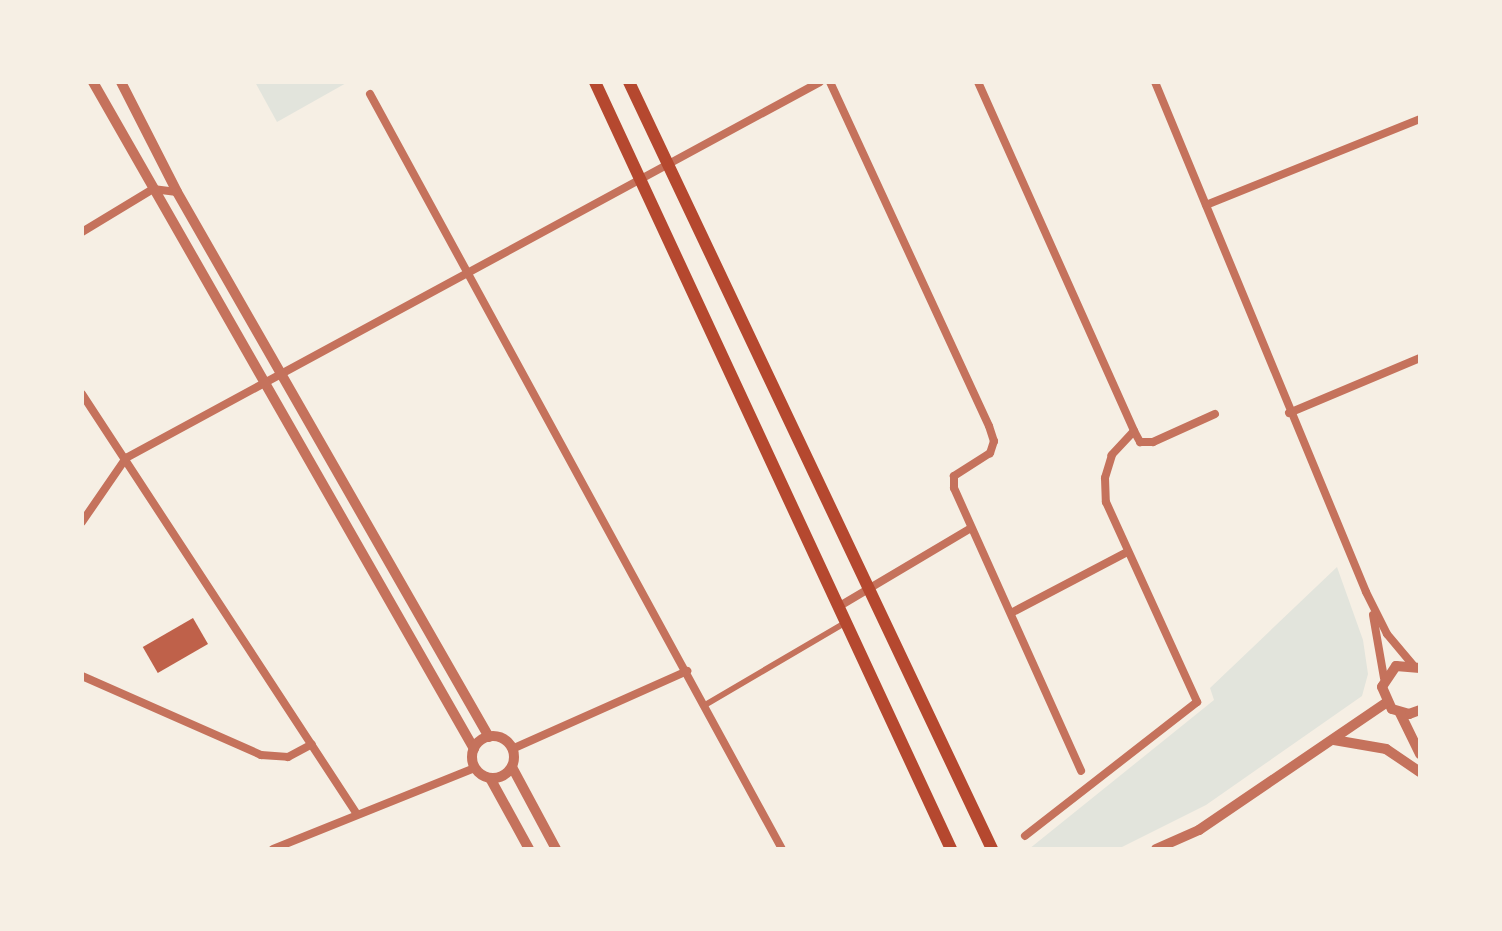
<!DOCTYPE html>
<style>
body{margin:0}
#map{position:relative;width:1502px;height:931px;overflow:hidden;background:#f6efe4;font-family:"PT Sans Narrow",sans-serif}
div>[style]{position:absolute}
.green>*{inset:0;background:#e2e4dc}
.building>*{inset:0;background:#bf614a;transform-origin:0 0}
.pedestrian>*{height:6px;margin:-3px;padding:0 3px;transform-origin:3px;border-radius:3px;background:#c5725c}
.minor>*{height:8px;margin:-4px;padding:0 4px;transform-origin:4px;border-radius:4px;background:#c5725c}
.tertiary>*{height:10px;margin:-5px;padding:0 5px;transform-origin:5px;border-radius:5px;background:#c5725c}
.tertiary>.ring{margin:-5px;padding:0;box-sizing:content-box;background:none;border:10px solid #c5725c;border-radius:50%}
.primary>*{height:12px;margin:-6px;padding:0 6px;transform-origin:6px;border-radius:6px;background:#b5482f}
span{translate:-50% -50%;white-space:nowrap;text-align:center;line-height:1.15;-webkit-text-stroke:6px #f6efe4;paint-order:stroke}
.frame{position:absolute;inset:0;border:84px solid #f6efe4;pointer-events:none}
</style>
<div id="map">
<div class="green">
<div style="clip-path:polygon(255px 82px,348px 82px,277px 122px)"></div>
<div style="clip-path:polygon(1337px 567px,1363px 640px,1368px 674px,1362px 696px,1206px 805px,1118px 849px,1029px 849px,1214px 700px,1210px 688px)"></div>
</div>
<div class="building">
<div style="left:193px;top:618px;width:30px;height:58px;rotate:60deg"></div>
</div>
<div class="pedestrian">
<div style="left:705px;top:705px;width:162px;rotate:-30.4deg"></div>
</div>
<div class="minor">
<div style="left:830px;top:82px;width:379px;rotate:65.2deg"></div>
<div style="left:989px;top:426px;width:16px;rotate:72deg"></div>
<div style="left:994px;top:441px;width:13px;rotate:108deg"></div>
<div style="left:990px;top:453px;width:43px;rotate:147.4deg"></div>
<div style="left:954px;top:476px;width:12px;rotate:90deg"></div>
<div style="left:954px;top:488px;width:310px;rotate:65.8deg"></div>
<div style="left:978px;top:82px;width:382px;rotate:65.9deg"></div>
<div style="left:1134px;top:431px;width:33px;rotate:133deg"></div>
<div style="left:1112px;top:455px;width:24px;rotate:107deg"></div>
<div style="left:1105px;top:478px;width:24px;rotate:88deg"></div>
<div style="left:1106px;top:502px;width:220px;rotate:65.5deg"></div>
<div style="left:1197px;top:702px;width:218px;rotate:142.1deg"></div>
<div style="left:1155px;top:82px;width:552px;rotate:67.52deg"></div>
<div style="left:1366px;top:592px;width:47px;rotate:63.4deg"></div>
<div style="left:1387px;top:634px;width:40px;rotate:50deg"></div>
<div style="left:370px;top:94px;width:860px;rotate:61.38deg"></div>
<div style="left:1206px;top:205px;width:231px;rotate:-21.9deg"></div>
<div style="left:82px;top:232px;width:83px;rotate:-31.2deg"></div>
<div style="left:153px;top:189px;width:24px;rotate:7deg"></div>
<div style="left:82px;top:394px;width:500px;rotate:56.8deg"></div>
<div style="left:1289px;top:413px;width:142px;rotate:-22.8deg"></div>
<div style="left:1134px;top:431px;width:13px;rotate:61deg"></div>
<div style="left:1140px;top:442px;width:13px"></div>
<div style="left:1153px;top:442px;width:68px;rotate:-24.3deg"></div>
<div style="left:82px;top:522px;width:78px;rotate:-55.5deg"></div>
<div style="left:126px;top:458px;width:789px;rotate:-28.45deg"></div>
<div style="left:838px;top:607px;width:155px;rotate:-30.7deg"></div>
<div style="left:1011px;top:613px;width:131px;rotate:-27.7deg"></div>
<div style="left:1373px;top:615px;width:64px;rotate:80.1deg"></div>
<div style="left:82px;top:676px;width:196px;rotate:23.8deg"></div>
<div style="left:261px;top:755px;width:27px;rotate:4deg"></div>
<div style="left:288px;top:757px;width:27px;rotate:-28deg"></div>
<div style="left:512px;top:749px;width:192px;rotate:-24deg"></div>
<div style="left:273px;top:849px;width:218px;rotate:-21.9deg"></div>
</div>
<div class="tertiary">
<div style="left:93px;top:82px;width:768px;rotate:60.26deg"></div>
<div style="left:121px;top:82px;width:123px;rotate:63deg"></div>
<div style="left:177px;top:192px;width:628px;rotate:60.21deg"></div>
<div style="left:1420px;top:668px;width:24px;rotate:-175deg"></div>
<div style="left:1396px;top:666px;width:25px;rotate:124deg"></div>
<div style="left:1382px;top:687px;width:24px;rotate:66deg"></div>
<div style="left:1392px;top:709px;width:18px;rotate:16deg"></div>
<div style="left:1409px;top:714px;width:12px;rotate:-20deg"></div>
<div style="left:1400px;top:713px;width:46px;rotate:64deg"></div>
<div class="ring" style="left:472px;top:736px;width:32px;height:32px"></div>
<div style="left:1334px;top:740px;width:53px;rotate:9.8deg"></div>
<div style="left:1386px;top:749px;width:41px;rotate:34.1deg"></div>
<div style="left:512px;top:767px;width:93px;rotate:61.8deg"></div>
<div style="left:490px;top:778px;width:81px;rotate:61.2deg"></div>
<div style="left:1156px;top:849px;width:47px;rotate:-23.8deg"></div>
<div style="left:1199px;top:830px;width:226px;rotate:-34.2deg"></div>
</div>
<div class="primary">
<div style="left:595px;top:82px;width:846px;rotate:65.1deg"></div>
<div style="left:629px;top:82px;width:849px;rotate:64.67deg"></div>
</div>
<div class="frame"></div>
</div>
